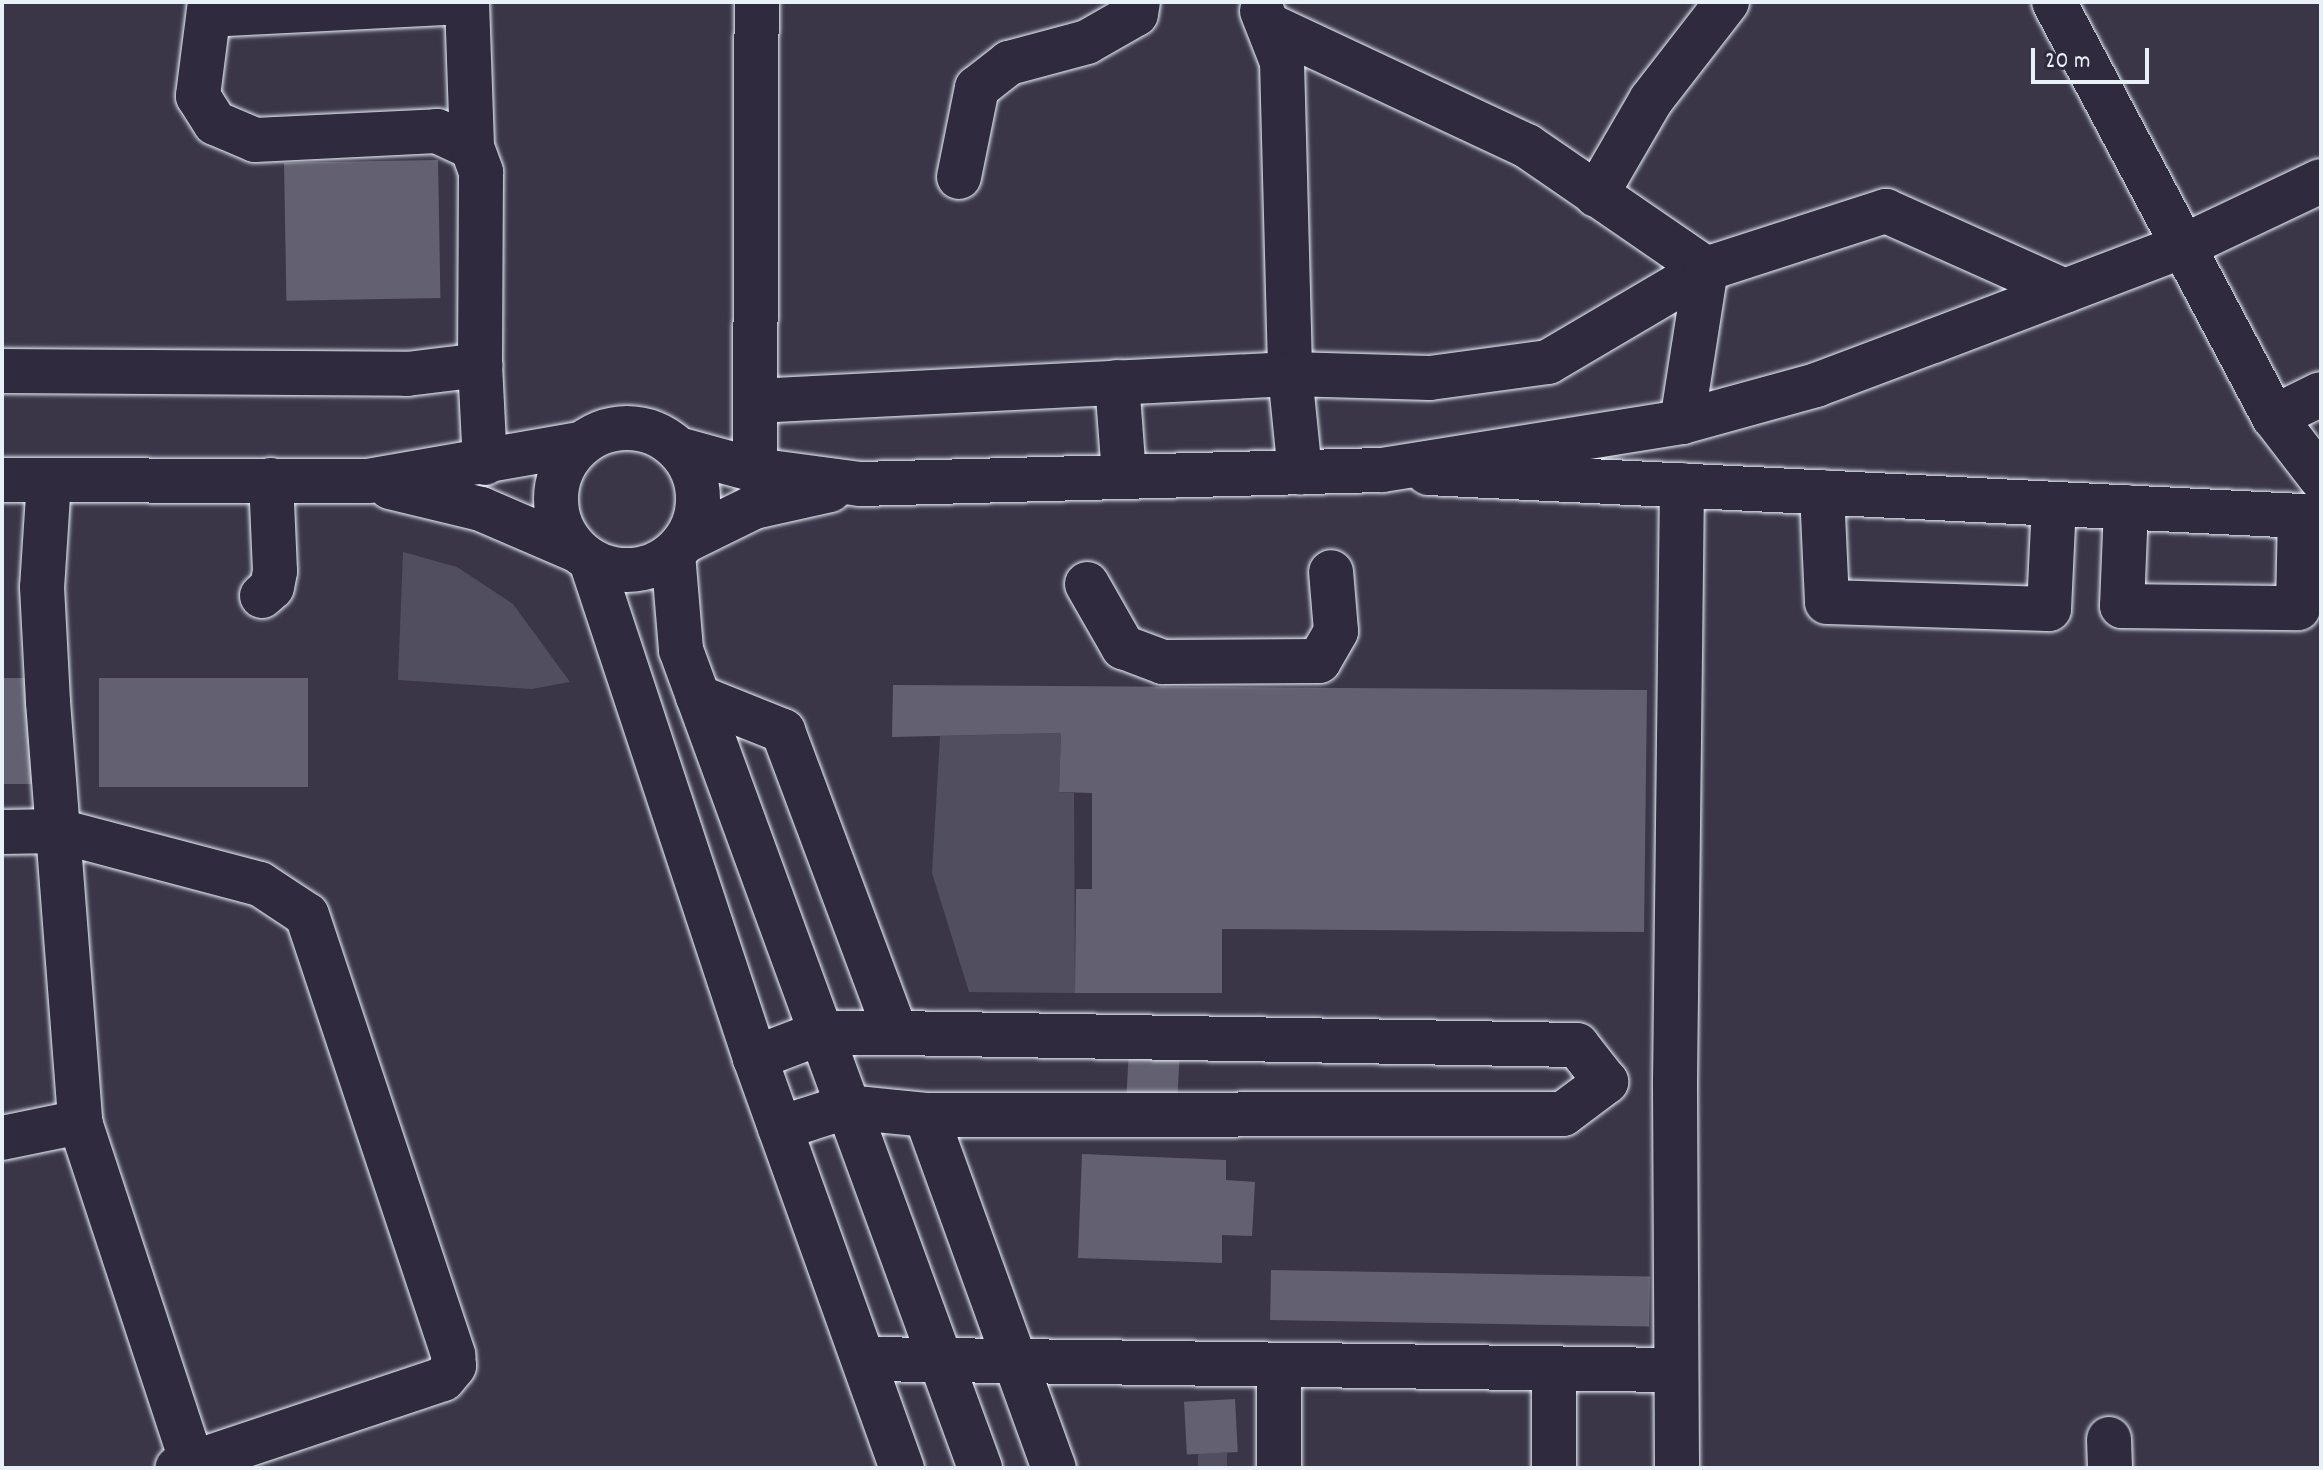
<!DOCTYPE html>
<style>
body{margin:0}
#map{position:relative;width:2323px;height:1470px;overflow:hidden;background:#3a3648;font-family:Dekko,sans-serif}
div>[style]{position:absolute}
.green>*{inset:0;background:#504e5f;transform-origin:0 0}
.building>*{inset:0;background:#636171;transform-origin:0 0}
.roads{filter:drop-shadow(0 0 2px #e8f1f8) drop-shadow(0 0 2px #e8f1f8)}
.minor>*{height:44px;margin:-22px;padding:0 22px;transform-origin:22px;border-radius:22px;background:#2f2a3d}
.major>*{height:44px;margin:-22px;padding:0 22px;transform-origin:22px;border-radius:22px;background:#2f2a3d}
.major>.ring{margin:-22px;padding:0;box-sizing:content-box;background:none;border:44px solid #2f2a3d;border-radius:50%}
span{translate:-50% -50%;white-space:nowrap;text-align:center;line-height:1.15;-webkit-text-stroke:7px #2f2a3d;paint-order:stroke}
.frame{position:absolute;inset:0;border:4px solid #e8f1f8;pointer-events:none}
.scale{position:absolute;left:2031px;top:48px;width:118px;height:36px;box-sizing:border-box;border:4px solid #e8f1f8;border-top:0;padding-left:10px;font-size:24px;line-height:28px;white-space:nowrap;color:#e8f1f8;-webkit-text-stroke:6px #2f2a3d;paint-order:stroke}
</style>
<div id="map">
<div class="green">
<div style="clip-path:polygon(403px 552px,457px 567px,513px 604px,570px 682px,532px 689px,398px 680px)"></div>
<div style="clip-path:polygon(1061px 733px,1059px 792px,1074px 793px,1075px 993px,969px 992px,932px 873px,940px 736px)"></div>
<div style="left:1227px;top:1453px;width:15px;height:29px;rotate:90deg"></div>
</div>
<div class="building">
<div style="left:438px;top:160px;width:138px;height:154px;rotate:89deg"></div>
<div style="clip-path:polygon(2px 678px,28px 678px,36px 784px,2px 784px)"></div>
<div style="left:99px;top:678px;width:209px;height:109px"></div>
<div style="clip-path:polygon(893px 685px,1647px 690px,1644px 932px,1222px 929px,1222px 993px,1075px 993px,1076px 889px,1092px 889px,1092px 793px,1059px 792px,1061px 733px,892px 737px)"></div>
<div style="left:1129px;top:1048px;width:51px;height:53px;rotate:3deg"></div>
<div style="clip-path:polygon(1082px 1154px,1226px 1160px,1226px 1180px,1255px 1182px,1252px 1236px,1222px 1235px,1222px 1263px,1078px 1258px)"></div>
<div style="left:1271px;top:1270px;width:379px;height:50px;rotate:1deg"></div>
<div style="left:1235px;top:1399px;width:53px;height:51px;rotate:87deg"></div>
</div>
<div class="roads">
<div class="minor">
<div style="left:210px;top:2px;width:95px;rotate:97.3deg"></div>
<div style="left:198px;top:96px;width:32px;rotate:58deg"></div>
<div style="left:215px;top:123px;width:43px;rotate:23deg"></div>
<div style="left:255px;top:140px;width:182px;rotate:-2.8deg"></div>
<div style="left:437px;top:131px;width:38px;rotate:25deg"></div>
<div style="left:472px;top:147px;width:27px;rotate:70deg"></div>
<div style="left:481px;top:172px;width:193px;rotate:90.3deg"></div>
<div style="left:467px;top:2px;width:145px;rotate:88deg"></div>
<div style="left:2054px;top:2px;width:470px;rotate:62.1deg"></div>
<div style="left:2274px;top:417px;width:77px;rotate:52.4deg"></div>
<div style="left:1262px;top:11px;width:55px;rotate:68.6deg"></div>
<div style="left:1282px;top:62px;width:312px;rotate:88.5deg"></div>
<div style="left:1290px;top:374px;width:99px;rotate:84.2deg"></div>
<div style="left:209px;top:15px;width:253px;rotate:-2.9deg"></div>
<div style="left:959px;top:177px;width:91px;rotate:-78.6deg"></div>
<div style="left:977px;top:88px;width:41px;rotate:-38deg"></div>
<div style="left:1009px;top:63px;width:81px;rotate:-15.1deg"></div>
<div style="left:1087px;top:42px;width:56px;rotate:-29.7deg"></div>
<div style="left:1136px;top:14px;width:12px;rotate:-81deg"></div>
<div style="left:1596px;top:195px;width:110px;rotate:-59.9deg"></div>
<div style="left:1651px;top:100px;width:124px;rotate:-52.2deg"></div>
<div style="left:2px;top:371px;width:405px;rotate:0.4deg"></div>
<div style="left:407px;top:374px;width:74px;rotate:-7deg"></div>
<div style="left:480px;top:365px;width:98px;rotate:87.1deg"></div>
<div style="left:1117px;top:382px;width:93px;rotate:85.7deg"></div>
<div style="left:755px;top:401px;width:536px;rotate:-2.89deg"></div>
<div style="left:1290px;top:374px;width:140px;rotate:1.6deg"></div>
<div style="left:1430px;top:378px;width:119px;rotate:-7.7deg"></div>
<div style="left:1548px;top:362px;width:183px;rotate:-30.5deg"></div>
<div style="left:1706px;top:269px;width:217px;rotate:-145.5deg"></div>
<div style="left:1527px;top:146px;width:283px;rotate:-154.9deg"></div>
<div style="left:2274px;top:417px;width:52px;rotate:-26.1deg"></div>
<div style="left:1682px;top:422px;width:155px;rotate:-81.1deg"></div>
<div style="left:1706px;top:269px;width:189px;rotate:-17.9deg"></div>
<div style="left:1886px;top:211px;width:196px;rotate:24.1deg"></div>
<div style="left:755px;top:470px;width:468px;rotate:-89.8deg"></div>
<div style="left:1428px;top:473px;width:894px;rotate:2.82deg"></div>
<div style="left:49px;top:480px;width:107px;rotate:93.7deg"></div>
<div style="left:42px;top:587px;width:115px;rotate:87deg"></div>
<div style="left:48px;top:702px;width:421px;rotate:85.6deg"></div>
<div style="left:80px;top:1122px;width:364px;rotate:71.8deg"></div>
<div style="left:1822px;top:492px;width:110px;rotate:87.4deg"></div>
<div style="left:1827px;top:602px;width:222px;rotate:1.8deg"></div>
<div style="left:2049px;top:609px;width:105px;rotate:-87.3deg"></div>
<div style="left:2126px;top:507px;width:99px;rotate:92.3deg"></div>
<div style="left:2122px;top:606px;width:176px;rotate:0.7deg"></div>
<div style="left:2298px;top:608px;width:92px;rotate:-88.8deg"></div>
<div style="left:673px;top:554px;width:96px;rotate:85.2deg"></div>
<div style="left:681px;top:650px;width:871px;rotate:69.92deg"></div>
<div style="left:591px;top:561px;width:523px;rotate:71.74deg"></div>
<div style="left:755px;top:1058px;width:436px;rotate:70.3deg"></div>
<div style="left:1087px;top:584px;width:73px;rotate:60.3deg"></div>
<div style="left:1123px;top:647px;width:43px;rotate:20.6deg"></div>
<div style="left:1163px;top:662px;width:156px;rotate:-0.4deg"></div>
<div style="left:1319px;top:661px;width:34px;rotate:-60deg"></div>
<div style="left:1336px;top:631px;width:59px;rotate:-94.8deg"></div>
<div style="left:262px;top:596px;width:13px;rotate:-42deg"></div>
<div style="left:272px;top:587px;width:16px;rotate:-79deg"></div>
<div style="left:275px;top:571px;width:91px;rotate:-92.5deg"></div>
<div style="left:698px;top:697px;width:92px;rotate:21.8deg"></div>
<div style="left:783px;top:731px;width:322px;rotate:69.5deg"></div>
<div style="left:896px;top:1033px;width:76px;rotate:180deg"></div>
<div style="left:820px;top:1033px;width:70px;rotate:159deg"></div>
<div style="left:2px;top:832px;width:57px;rotate:-1deg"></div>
<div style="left:59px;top:831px;width:208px;rotate:14.8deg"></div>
<div style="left:260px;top:884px;width:56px;rotate:33.4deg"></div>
<div style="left:307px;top:915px;width:464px;rotate:71.6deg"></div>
<div style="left:453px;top:1355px;width:11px;rotate:85deg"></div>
<div style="left:454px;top:1366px;width:17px;rotate:130deg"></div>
<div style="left:443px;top:1379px;width:280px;rotate:161.5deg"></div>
<div style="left:926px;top:1115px;width:375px;rotate:70.1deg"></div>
<div style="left:780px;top:1128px;width:69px;rotate:-17.7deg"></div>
<div style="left:846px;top:1107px;width:80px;rotate:5.7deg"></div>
<div style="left:926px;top:1115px;width:637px;rotate:-0.09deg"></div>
<div style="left:1563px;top:1114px;width:54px;rotate:-36.7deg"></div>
<div style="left:1606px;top:1082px;width:47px;rotate:-128.1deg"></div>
<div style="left:1577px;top:1045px;width:681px;rotate:-178.99deg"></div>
<div style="left:2px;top:1138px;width:80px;rotate:-11.6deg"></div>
<div style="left:864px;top:1359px;width:812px;rotate:0.78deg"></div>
<div style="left:2109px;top:1439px;width:29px;rotate:88deg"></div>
<div style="left:1279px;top:1468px;width:103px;rotate:-90deg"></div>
<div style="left:1554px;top:1468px;width:100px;rotate:-90deg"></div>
<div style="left:1677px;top:1468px;width:386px;rotate:-90.3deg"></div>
<div style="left:1675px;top:1082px;width:597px;rotate:-89.33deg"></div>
</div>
<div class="major">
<div class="ring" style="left:556px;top:428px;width:98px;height:98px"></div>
<div style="left:678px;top:449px;width:80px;rotate:15.3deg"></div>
<div style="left:755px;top:470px;width:106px;rotate:7.6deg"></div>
<div style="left:860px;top:484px;width:522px;rotate:-1.54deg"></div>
<div style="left:1382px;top:470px;width:304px;rotate:-9.1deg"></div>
<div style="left:1682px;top:422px;width:139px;rotate:-15.4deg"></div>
<div style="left:1816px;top:385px;width:125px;rotate:-20.6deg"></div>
<div style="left:1933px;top:341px;width:271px;rotate:-20.8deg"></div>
<div style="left:2186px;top:245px;width:149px;rotate:-25.4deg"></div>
<div style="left:2px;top:480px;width:366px;rotate:0.2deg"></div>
<div style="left:368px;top:481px;width:215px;rotate:-9.9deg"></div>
<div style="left:390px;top:487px;width:94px;rotate:13.6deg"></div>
<div style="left:481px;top:509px;width:103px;rotate:23.3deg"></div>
<div style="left:685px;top:541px;width:77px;rotate:-26.2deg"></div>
<div style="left:754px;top:507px;width:78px;rotate:-12.6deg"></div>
</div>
</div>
<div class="frame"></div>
<div class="scale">20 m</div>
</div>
